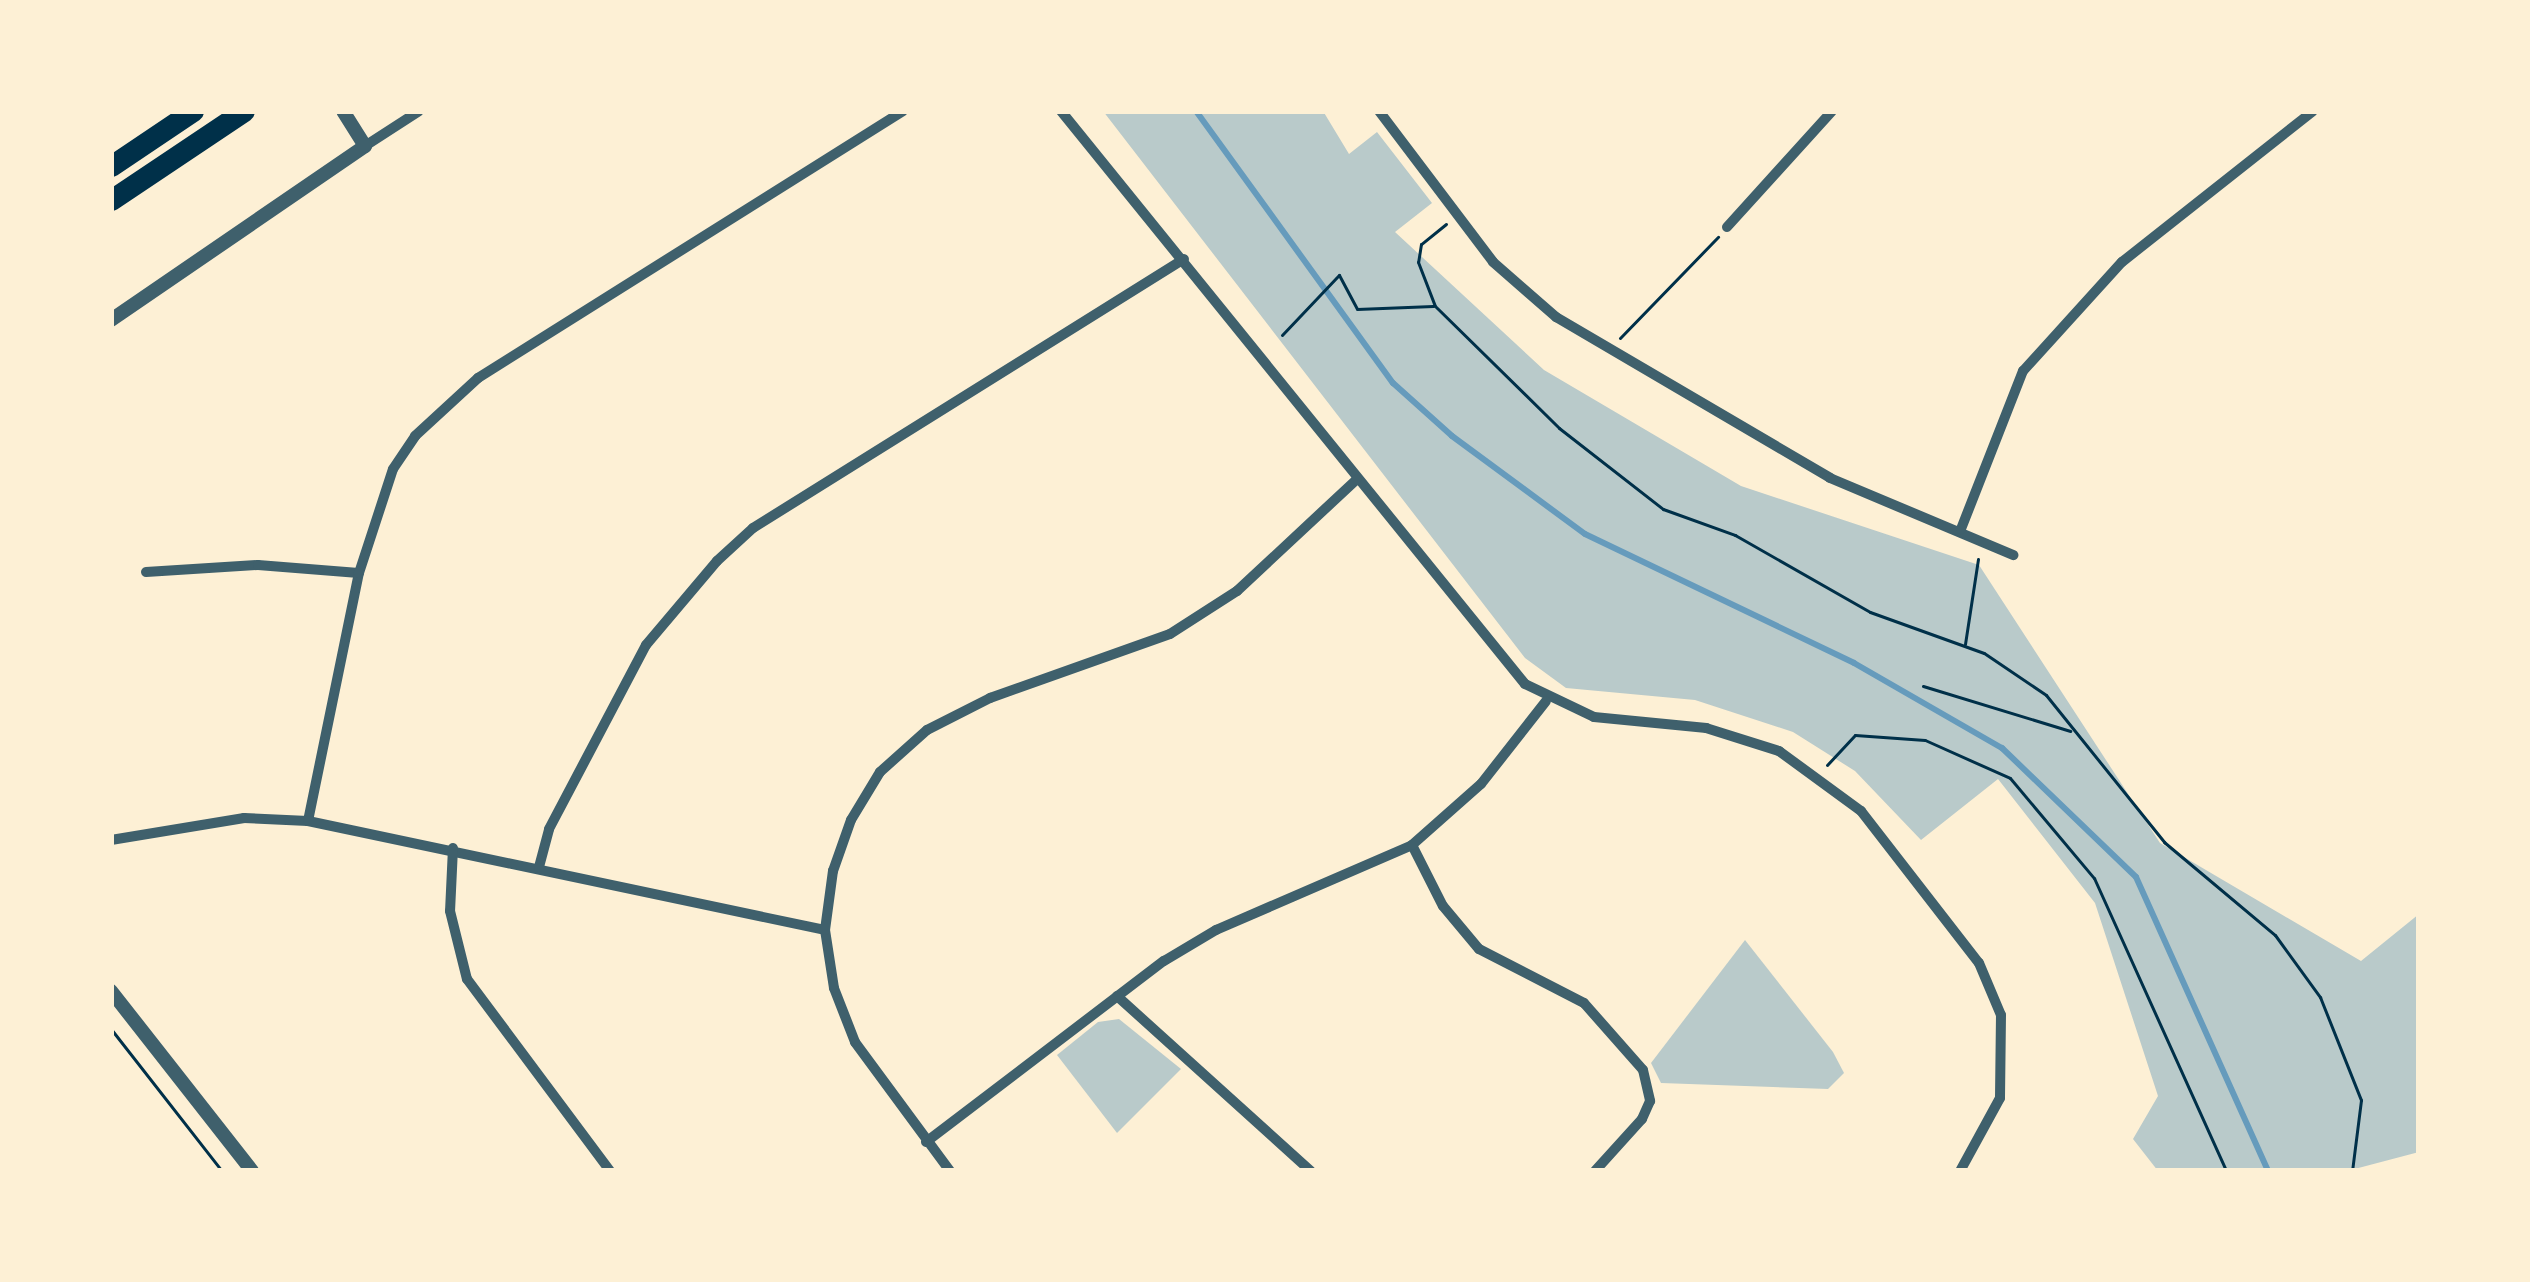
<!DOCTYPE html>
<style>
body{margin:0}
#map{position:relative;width:2530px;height:1282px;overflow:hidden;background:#fdf0d5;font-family:Figtree,sans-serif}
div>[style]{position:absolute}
.green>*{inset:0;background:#b9caca}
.stream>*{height:6px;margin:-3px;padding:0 3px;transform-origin:3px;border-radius:3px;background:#669bbc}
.path>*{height:3px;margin:-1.5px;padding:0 1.5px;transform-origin:1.5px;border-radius:1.5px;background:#003049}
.minor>*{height:10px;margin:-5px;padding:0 5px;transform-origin:5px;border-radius:5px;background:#3f606c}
.tertiary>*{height:14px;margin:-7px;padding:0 7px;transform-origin:7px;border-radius:7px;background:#3f606c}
.motorway>*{height:21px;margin:-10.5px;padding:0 10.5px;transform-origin:10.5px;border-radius:10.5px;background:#003049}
span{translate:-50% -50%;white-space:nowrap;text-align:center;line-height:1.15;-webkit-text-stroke:10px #fdf0d5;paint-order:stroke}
.frame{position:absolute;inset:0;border:114px solid #fdf0d5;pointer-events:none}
</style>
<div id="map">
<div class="green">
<div style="clip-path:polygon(1103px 111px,1323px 111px,1349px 154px,1377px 132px,1432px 203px,1395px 232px,1544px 370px,1741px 486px,1979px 565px,2160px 843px,2361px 961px,2419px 914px,2419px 1152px,2347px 1171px,2158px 1171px,2133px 1139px,2158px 1096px,2095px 903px,1998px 779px,1921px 840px,1855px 771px,1793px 732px,1695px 700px,1566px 688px,1525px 658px)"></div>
<div style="clip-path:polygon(1745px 940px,1833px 1052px,1844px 1073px,1828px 1089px,1661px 1083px,1651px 1063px)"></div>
<div style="clip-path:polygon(1119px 1019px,1181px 1069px,1117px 1133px,1057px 1055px,1098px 1022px)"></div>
</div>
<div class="stream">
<div style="left:1196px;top:111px;width:336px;rotate:54.1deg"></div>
<div style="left:1393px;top:383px;width:79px;rotate:41.9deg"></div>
<div style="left:1452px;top:436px;width:165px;rotate:36.4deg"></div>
<div style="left:1585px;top:534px;width:298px;rotate:25.6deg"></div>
<div style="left:1854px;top:663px;width:171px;rotate:29.9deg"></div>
<div style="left:2002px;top:748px;width:186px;rotate:43.9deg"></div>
<div style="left:2136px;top:877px;width:322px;rotate:65.8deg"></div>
</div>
<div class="path">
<div style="left:1446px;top:224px;width:32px;rotate:141deg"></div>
<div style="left:1421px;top:244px;width:18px;rotate:99deg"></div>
<div style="left:1418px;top:262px;width:47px;rotate:68.9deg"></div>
<div style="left:1435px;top:306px;width:174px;rotate:44.5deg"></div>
<div style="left:1559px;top:428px;width:132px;rotate:37.9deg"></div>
<div style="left:1663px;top:509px;width:77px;rotate:19.9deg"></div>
<div style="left:1735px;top:535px;width:155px;rotate:29.7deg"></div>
<div style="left:1870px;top:612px;width:121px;rotate:19.8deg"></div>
<div style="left:1984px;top:653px;width:75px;rotate:34.1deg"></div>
<div style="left:2046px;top:695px;width:189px;rotate:51.2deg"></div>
<div style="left:2164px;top:842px;width:145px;rotate:40deg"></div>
<div style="left:2275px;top:935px;width:77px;rotate:54deg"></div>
<div style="left:2320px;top:997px;width:111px;rotate:68.3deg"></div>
<div style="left:2361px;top:1100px;width:72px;rotate:97.2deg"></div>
<div style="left:1282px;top:335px;width:83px;rotate:-46.5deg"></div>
<div style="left:1339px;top:275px;width:38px;rotate:62deg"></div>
<div style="left:1357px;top:309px;width:76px;rotate:-2.3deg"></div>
<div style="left:1620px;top:338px;width:141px;rotate:-45.9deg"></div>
<div style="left:1965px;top:644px;width:86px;rotate:-81.3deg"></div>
<div style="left:1923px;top:686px;width:154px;rotate:17deg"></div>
<div style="left:1827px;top:765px;width:41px;rotate:-47deg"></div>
<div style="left:1855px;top:735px;width:70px;rotate:4.1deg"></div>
<div style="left:1925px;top:740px;width:93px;rotate:24.1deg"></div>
<div style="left:2010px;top:778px;width:131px;rotate:50deg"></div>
<div style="left:2094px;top:878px;width:321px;rotate:65.7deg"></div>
<div style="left:111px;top:1029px;width:180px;rotate:52deg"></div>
</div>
<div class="minor">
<div style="left:1061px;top:111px;width:737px;rotate:51deg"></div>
<div style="left:1525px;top:684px;width:76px;rotate:25.6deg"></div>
<div style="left:1594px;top:717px;width:113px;rotate:5.6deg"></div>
<div style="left:1706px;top:728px;width:77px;rotate:17.5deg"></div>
<div style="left:1779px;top:751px;width:102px;rotate:36.2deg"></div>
<div style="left:1861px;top:811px;width:192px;rotate:52.2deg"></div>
<div style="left:1979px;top:963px;width:56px;rotate:67.1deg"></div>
<div style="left:2001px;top:1015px;width:83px;rotate:90.7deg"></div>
<div style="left:2000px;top:1098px;width:83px;rotate:118.7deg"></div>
<div style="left:1379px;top:111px;width:189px;rotate:52.9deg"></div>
<div style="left:1493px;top:262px;width:84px;rotate:41.1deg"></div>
<div style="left:1556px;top:317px;width:318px;rotate:30.4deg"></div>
<div style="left:1830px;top:478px;width:199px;rotate:22.8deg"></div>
<div style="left:365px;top:146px;width:64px;rotate:-32.9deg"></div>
<div style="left:1727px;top:227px;width:156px;rotate:-47.8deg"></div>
<div style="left:1961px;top:529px;width:170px;rotate:-68.6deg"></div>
<div style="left:2023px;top:371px;width:147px;rotate:-47.8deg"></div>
<div style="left:2122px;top:262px;width:243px;rotate:-38.3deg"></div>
<div style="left:146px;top:572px;width:112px;rotate:-3.6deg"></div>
<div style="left:258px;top:565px;width:101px;rotate:4.5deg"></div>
<div style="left:308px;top:821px;width:253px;rotate:-78.4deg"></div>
<div style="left:359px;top:573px;width:109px;rotate:-71.9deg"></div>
<div style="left:393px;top:469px;width:40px;rotate:-56deg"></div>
<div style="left:415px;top:436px;width:86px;rotate:-42.6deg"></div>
<div style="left:478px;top:378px;width:502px;rotate:-32.14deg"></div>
<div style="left:111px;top:840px;width:135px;rotate:-9.4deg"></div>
<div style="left:244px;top:818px;width:64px;rotate:2.7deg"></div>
<div style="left:308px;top:821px;width:528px;rotate:11.91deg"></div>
<div style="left:1412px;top:845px;width:68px;rotate:63.1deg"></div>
<div style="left:1443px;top:906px;width:56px;rotate:50.1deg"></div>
<div style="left:1479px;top:949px;width:118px;rotate:27.2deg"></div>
<div style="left:1584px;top:1003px;width:89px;rotate:48.6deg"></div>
<div style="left:1643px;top:1070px;width:32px;rotate:77deg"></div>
<div style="left:1650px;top:1101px;width:20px;rotate:114deg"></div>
<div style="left:1642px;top:1119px;width:70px;rotate:132.1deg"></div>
<div style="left:453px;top:848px;width:63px;rotate:92.7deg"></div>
<div style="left:450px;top:911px;width:70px;rotate:76deg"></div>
<div style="left:467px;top:979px;width:239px;rotate:53.3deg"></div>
<div style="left:539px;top:867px;width:39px;rotate:-75deg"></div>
<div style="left:549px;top:829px;width:208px;rotate:-62.2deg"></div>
<div style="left:646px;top:645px;width:110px;rotate:-49.8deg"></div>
<div style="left:717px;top:561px;width:49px;rotate:-42.5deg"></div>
<div style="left:753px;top:528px;width:508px;rotate:-31.97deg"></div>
<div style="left:1117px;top:996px;width:261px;rotate:42.1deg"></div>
<div style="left:926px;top:1142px;width:299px;rotate:-37.3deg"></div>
<div style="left:1164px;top:961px;width:61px;rotate:-30.8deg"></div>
<div style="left:1216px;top:930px;width:214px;rotate:-23.4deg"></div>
<div style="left:1412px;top:845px;width:92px;rotate:-41.5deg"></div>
<div style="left:1481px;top:784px;width:105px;rotate:-51.9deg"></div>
<div style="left:950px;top:1171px;width:160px;rotate:-126.4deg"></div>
<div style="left:855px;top:1042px;width:58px;rotate:-111.3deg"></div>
<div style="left:834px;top:988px;width:59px;rotate:-98.8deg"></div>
<div style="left:825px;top:930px;width:60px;rotate:-82.3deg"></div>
<div style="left:833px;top:871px;width:54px;rotate:-70.6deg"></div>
<div style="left:851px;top:820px;width:56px;rotate:-58.9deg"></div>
<div style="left:880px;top:772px;width:63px;rotate:-41.8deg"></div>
<div style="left:927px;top:730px;width:71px;rotate:-26.9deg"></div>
<div style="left:990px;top:698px;width:191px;rotate:-19.6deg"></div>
<div style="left:1170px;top:634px;width:80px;rotate:-32.7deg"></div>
<div style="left:1237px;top:591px;width:163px;rotate:-43deg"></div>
</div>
<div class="tertiary">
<div style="left:111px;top:320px;width:308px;rotate:-34.4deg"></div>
<div style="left:365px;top:146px;width:41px;rotate:-122.2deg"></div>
<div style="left:111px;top:991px;width:229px;rotate:51.9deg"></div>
</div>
<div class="motorway">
<div style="left:111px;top:166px;width:99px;rotate:-33.9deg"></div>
<div style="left:111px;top:200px;width:160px;rotate:-33.8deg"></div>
</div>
<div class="frame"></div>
</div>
